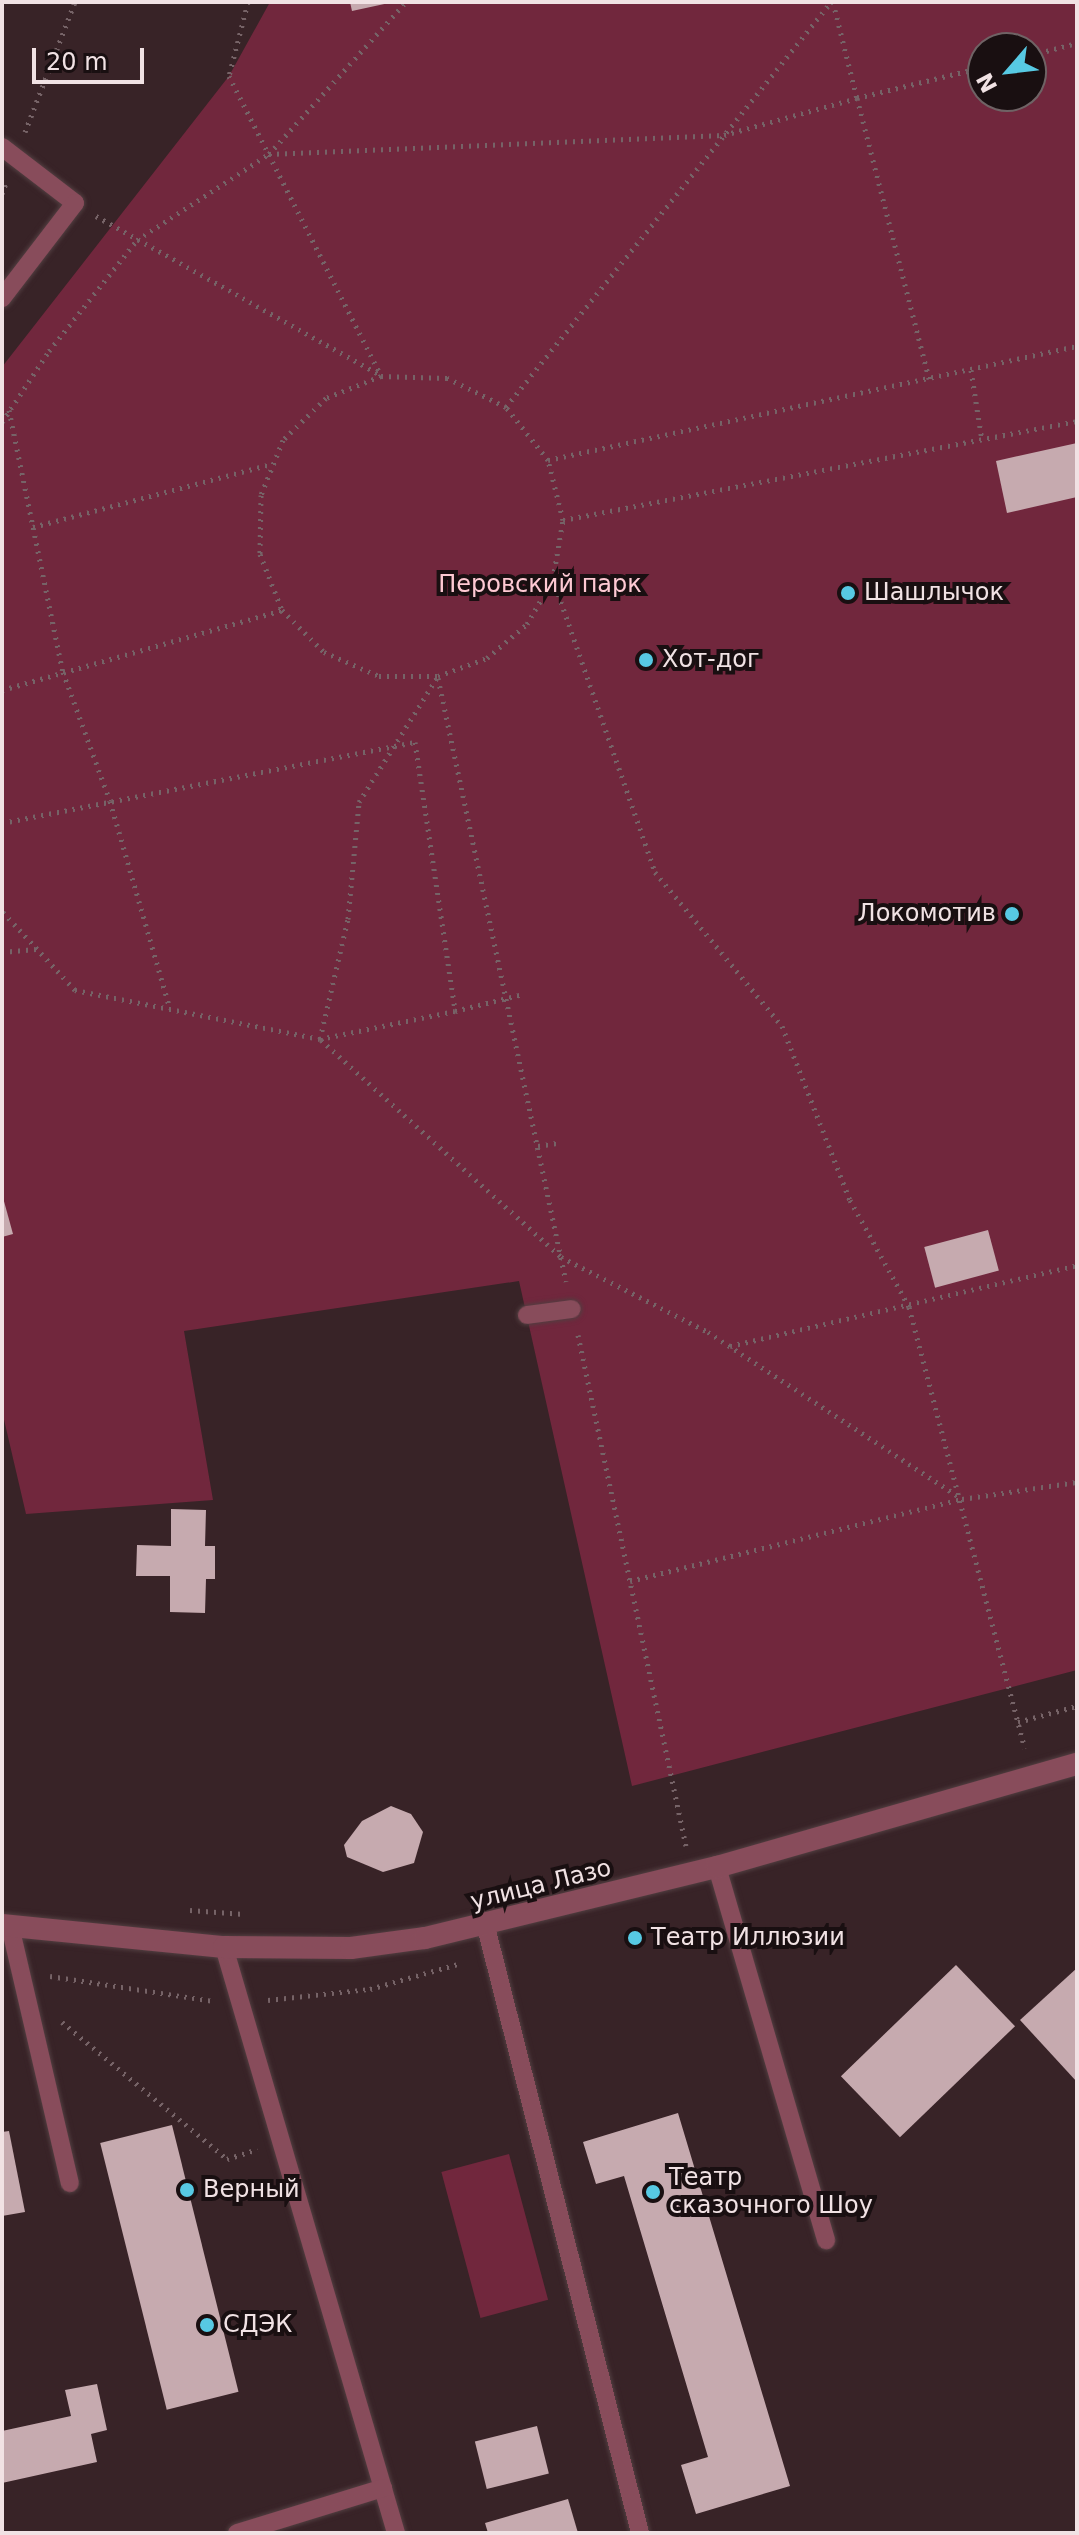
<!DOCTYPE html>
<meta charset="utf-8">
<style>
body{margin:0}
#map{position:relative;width:1079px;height:2535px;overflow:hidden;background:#382327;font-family:"DejaVu Sans",sans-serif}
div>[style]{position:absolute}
.green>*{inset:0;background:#71273d;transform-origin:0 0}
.building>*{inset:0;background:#c6aaaf;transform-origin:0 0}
.path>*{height:5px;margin-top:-2.5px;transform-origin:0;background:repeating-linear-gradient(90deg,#766367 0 2px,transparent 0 8px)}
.roads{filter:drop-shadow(0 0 2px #523e41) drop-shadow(0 0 2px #523e41)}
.service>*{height:18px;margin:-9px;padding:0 9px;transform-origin:9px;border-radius:9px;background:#884c5b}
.minor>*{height:22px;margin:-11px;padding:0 11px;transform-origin:11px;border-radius:11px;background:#884c5b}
.dots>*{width:22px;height:22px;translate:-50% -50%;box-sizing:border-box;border:4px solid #190f11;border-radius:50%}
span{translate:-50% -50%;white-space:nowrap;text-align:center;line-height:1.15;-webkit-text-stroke:8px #190f11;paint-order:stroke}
.park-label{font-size:24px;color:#fec9d3}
.poi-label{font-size:24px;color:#f1e2e4}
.left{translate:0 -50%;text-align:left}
.right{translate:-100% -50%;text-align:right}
.street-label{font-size:24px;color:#f1e2e4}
.frame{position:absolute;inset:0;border:4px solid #f1e2e4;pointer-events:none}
.north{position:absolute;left:967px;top:32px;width:80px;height:80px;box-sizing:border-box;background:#190f11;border:2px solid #6f6365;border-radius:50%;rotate:242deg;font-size:22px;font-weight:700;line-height:32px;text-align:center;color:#f1e2e4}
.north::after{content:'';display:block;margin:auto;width:28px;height:36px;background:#57c9e3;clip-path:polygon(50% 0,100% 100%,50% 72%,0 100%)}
.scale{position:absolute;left:32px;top:48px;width:112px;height:36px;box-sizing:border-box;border:4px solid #f1e2e4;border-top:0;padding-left:10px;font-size:24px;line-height:28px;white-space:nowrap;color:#f1e2e4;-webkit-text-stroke:6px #190f11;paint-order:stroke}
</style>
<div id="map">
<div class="green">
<div style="clip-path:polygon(evenodd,270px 2px,1077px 2px,1077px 1670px,632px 1786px,519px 1281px,184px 1331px,213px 1500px,26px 1514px,2px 1411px,2px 367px,229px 76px,270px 2px,983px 48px,1031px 48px,1031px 96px,983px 96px,983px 48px)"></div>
<div style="left:509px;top:2154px;width:151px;height:70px;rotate:75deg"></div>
</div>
<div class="building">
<div style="clip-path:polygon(350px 2px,389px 2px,389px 3px,352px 11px)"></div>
<div style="clip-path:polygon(1077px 443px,1077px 497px,1007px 513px,996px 461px)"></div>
<div style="clip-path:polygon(2px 1194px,13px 1234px,2px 1237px)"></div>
<div style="left:988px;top:1230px;width:42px;height:66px;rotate:75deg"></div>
<div style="clip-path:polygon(171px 1509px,206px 1510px,205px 1546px,215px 1546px,215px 1579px,206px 1579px,205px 1613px,170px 1612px,170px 1576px,136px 1576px,137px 1545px,171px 1546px)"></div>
<div style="clip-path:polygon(391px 1806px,411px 1814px,423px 1832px,414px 1863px,383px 1872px,347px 1857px,344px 1845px,362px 1821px)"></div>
<div style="left:956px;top:1965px;width:85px;height:160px;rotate:46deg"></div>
<div style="clip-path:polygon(1077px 1968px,1077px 2082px,1020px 2020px)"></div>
<div style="clip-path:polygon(678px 2113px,790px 2486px,696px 2514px,681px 2465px,708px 2457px,624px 2176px,596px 2184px,583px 2142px)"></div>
<div style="left:172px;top:2125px;width:275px;height:74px;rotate:76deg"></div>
<div style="clip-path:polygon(9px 2131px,25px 2212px,2px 2216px,2px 2132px)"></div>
<div style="clip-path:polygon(97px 2384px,107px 2430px,91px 2434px,97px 2462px,2px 2483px,2px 2431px,71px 2416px,65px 2390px)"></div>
<div style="left:537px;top:2426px;width:49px;height:64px;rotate:76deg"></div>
<div style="clip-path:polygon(568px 2499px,578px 2533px,488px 2533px,485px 2523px)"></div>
</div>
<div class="path">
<div style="left:248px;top:2px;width:76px;rotate:104.4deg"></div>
<div style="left:229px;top:76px;width:336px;rotate:63.1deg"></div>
<div style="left:833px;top:2px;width:99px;rotate:76deg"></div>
<div style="left:857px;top:98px;width:130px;rotate:-13.8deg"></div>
<div style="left:1031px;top:55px;width:48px;rotate:-14.6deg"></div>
<div style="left:25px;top:132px;width:139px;rotate:-69deg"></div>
<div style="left:269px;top:154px;width:455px;rotate:-2.4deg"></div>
<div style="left:724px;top:135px;width:138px;rotate:-15.5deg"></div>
<div style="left:857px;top:98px;width:290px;rotate:75.6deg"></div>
<div style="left:2px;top:194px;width:12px;rotate:-70deg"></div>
<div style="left:96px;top:216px;width:325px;rotate:29.2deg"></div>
<div style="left:971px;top:370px;width:71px;rotate:81.1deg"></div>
<div style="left:506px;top:407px;width:519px;rotate:-51.25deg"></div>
<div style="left:9px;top:410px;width:268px;rotate:78.4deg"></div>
<div style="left:63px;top:672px;width:137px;rotate:70deg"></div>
<div style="left:110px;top:801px;width:216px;rotate:73.9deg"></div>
<div style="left:2px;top:422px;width:85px;rotate:-56.5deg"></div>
<div style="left:49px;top:351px;width:142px;rotate:-51.6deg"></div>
<div style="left:137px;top:240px;width:158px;rotate:-33.1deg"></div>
<div style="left:269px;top:154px;width:205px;rotate:-48deg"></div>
<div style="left:548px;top:460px;width:541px;rotate:-12.16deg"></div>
<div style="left:563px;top:520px;width:523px;rotate:-10.9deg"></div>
<div style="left:33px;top:527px;width:247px;rotate:-14.8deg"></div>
<div style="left:553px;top:579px;width:310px;rotate:70.8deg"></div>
<div style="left:655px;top:872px;width:200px;rotate:50.5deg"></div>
<div style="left:782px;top:1026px;width:187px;rotate:68.7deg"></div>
<div style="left:850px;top:1200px;width:122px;rotate:61.1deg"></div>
<div style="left:909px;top:1307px;width:456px;rotate:75.3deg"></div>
<div style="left:438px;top:678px;width:617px;rotate:78.03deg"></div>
<div style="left:2px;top:690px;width:291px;rotate:-15.9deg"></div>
<div style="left:2px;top:823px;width:421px;rotate:-11.1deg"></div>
<div style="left:415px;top:742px;width:272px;rotate:81.5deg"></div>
<div style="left:455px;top:1011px;width:138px;rotate:168.3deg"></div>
<div style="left:320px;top:1039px;width:250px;rotate:-168.7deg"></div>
<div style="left:75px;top:990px;width:108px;rotate:-132.7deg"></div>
<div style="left:2px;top:952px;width:34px;rotate:-5deg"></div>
<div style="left:455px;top:1011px;width:70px;rotate:-14deg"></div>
<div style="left:320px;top:1039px;width:123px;rotate:-76.9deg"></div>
<div style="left:348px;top:919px;width:118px;rotate:-84.6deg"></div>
<div style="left:359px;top:802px;width:149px;rotate:-57.9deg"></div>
<div style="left:438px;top:676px;width:52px;rotate:-20.2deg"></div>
<div style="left:487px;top:658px;width:52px;rotate:-40.4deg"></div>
<div style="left:527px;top:624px;width:52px;rotate:-60deg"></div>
<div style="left:553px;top:579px;width:60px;rotate:-80.4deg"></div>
<div style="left:563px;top:520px;width:62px;rotate:-104deg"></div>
<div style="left:548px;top:460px;width:68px;rotate:-128.4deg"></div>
<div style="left:506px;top:407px;width:66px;rotate:-153.8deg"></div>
<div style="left:447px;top:378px;width:66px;rotate:-178.3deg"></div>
<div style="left:381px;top:376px;width:59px;rotate:158.2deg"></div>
<div style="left:326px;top:398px;width:60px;rotate:135.7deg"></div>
<div style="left:283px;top:440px;width:59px;rotate:111.8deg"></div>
<div style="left:261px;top:495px;width:59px;rotate:91deg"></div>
<div style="left:260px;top:554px;width:60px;rotate:68.6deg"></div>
<div style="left:282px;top:610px;width:59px;rotate:45deg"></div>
<div style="left:324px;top:652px;width:60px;rotate:23.6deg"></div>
<div style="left:379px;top:676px;width:59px"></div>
<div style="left:321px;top:1040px;width:324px;rotate:42.1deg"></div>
<div style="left:561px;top:1257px;width:165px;rotate:27deg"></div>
<div style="left:708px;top:1332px;width:304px;rotate:33.3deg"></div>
<div style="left:538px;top:1146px;width:19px;rotate:-9deg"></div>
<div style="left:578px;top:1335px;width:522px;rotate:78.07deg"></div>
<div style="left:730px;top:1346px;width:356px;rotate:-13.1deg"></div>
<div style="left:630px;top:1581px;width:342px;rotate:-13.9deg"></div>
<div style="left:962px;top:1499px;width:116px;rotate:-8.4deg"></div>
<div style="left:1018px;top:1722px;width:61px;rotate:-15.2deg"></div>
<div style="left:190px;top:1910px;width:54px;rotate:4.2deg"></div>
<div style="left:50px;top:1976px;width:166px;rotate:8.7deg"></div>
<div style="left:268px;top:2000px;width:103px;rotate:-6.2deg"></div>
<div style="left:370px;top:1989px;width:91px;rotate:-15.9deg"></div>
<div style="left:62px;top:2022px;width:214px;rotate:39.7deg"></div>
<div style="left:227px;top:2159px;width:32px;rotate:-18deg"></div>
</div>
<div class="roads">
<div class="service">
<div style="left:2px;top:147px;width:92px;rotate:37.5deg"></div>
<div style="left:75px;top:203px;width:120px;rotate:127.5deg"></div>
<div style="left:527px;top:1315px;width:45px;rotate:-7.6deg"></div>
<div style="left:717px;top:1867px;width:389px;rotate:73.7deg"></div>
<div style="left:10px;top:1926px;width:264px;rotate:76.9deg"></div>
<div style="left:486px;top:1927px;width:625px;rotate:75.74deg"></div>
<div style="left:224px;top:1947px;width:611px;rotate:73.64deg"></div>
<div style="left:237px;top:2533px;width:153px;rotate:-17.1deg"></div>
</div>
<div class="minor">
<div style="left:2px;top:1925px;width:223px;rotate:5.7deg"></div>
<div style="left:224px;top:1947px;width:127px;rotate:0.5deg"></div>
<div style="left:351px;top:1948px;width:75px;rotate:-7.7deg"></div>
<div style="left:425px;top:1938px;width:301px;rotate:-13.7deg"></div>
<div style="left:717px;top:1867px;width:374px;rotate:-16deg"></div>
</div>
</div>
<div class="dots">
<div style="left:848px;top:593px;background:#57c9e3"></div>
<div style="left:646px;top:660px;background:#57c9e3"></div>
<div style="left:1012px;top:914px;background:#57c9e3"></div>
<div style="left:635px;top:1938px;background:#57c9e3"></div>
<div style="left:187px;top:2190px;background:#57c9e3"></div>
<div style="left:653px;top:2192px;background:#57c9e3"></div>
<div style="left:207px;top:2325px;background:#57c9e3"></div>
</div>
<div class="park-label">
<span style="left:540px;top:585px">Перовский парк</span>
</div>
<div class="poi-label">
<span class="left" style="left:864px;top:593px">Шашлычок</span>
<span class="left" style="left:662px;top:660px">Хот-дог</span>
<span class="right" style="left:996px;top:914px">Локомотив</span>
<span class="left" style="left:651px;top:1938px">Театр Иллюзии</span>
<span class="left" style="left:669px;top:2192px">Театр<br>сказочного Шоу</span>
<span class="left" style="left:203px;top:2190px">Верный</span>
<span class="left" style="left:223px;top:2325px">СДЭК</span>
</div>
<div class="street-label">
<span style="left:541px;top:1885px;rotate:-14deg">улица Лазо</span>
</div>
<div class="frame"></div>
<div class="north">N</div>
<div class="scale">20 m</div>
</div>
